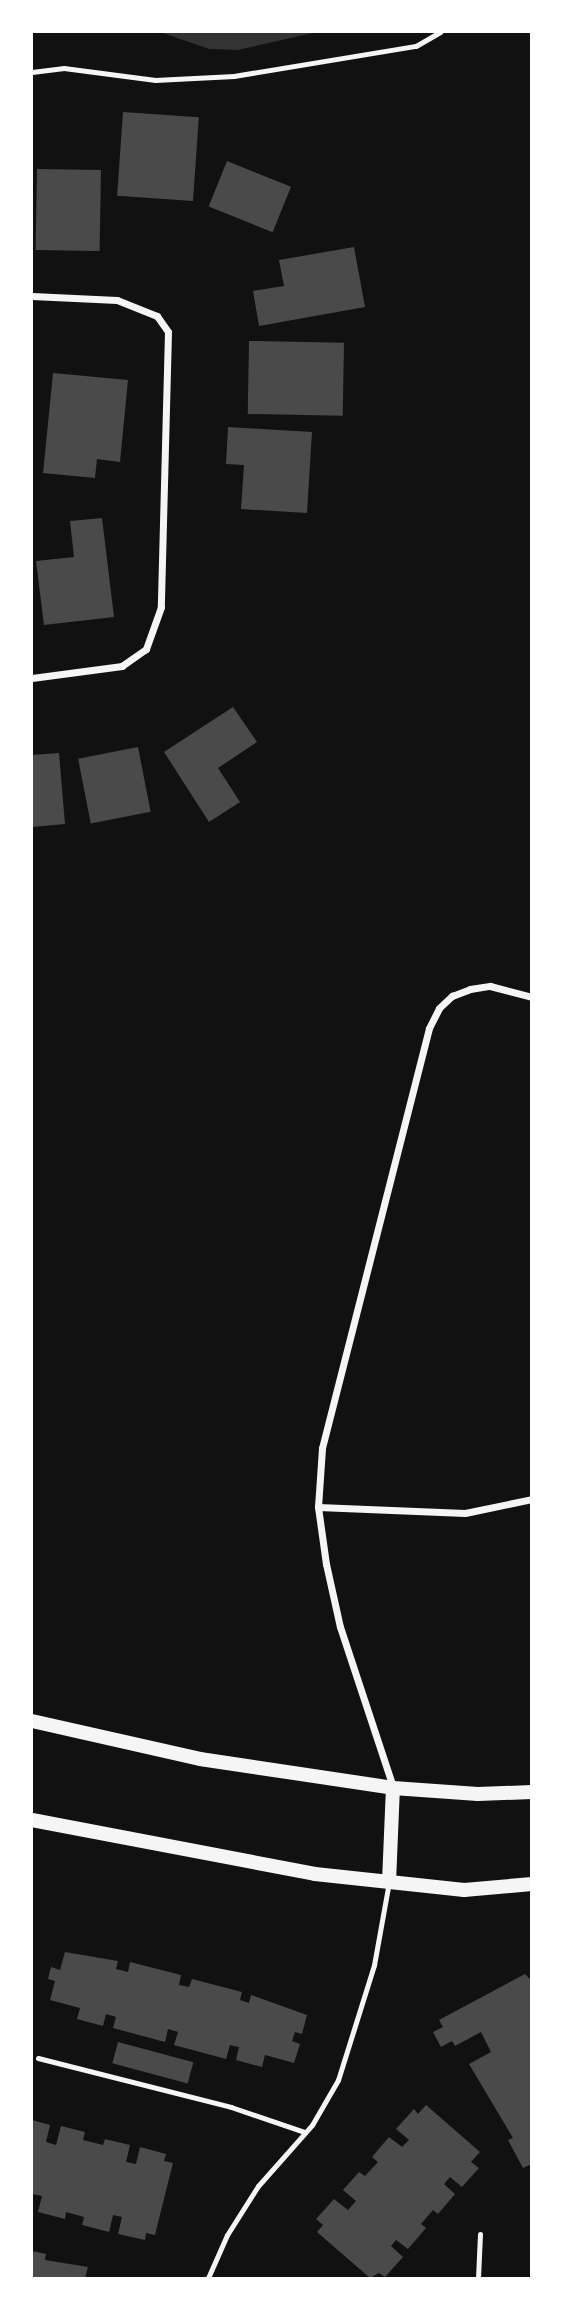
<!DOCTYPE html>
<style>
body{margin:0}
#map{position:relative;width:563px;height:2310px;overflow:hidden;background:#111;font-family:"Exo 2",sans-serif}
div>[style]{position:absolute}
.water>*{inset:0;background:#333}
.building>*{inset:0;background:#4a4a4a;transform-origin:0 0}
.path>*{height:4.5px;margin:-2.25px;padding:0 2.25px;transform-origin:2.25px;border-radius:2.25px;background:#f5f5f5}
.service>*{height:5px;margin:-2.5px;padding:0 2.5px;transform-origin:2.5px;border-radius:2.5px;background:#f5f5f5}
.minor>*{height:7px;margin:-3.5px;padding:0 3.5px;transform-origin:3.5px;border-radius:3.5px;background:#f5f5f5}
.secondary>*{height:14px;margin:-7px;padding:0 7px;transform-origin:7px;border-radius:7px;background:#f5f5f5}
span{translate:-50% -50%;white-space:nowrap;text-align:center;line-height:1.15;-webkit-text-stroke:6px #fff;paint-order:stroke}
.frame{position:absolute;inset:0;border:33px solid #fff;pointer-events:none}
</style>
<div id="map">
<div class="water">
<div style="clip-path:polygon(160px 32px,317px 32px,238px 50px,209px 49px)"></div>
</div>
<div class="building">
<div style="left:123px;top:112px;width:76px;height:84px;rotate:4deg"></div>
<div style="left:227px;top:161px;width:69px;height:49px;rotate:22deg"></div>
<div style="left:37px;top:169px;width:64px;height:81px;rotate:1deg"></div>
<div style="clip-path:polygon(354px 247px,365px 307px,259px 326px,253px 291px,284px 286px,279px 260px)"></div>
<div style="left:249px;top:341px;width:95px;height:73px;rotate:1deg"></div>
<div style="clip-path:polygon(53px 373px,128px 380px,120px 462px,97px 459px,95px 478px,43px 473px)"></div>
<div style="clip-path:polygon(228px 427px,312px 432px,307px 513px,241px 509px,244px 465px,226px 464px)"></div>
<div style="clip-path:polygon(102px 518px,114px 617px,44px 625px,36px 561px,74px 557px,70px 521px)"></div>
<div style="clip-path:polygon(233px 707px,257px 742px,218px 768px,240px 802px,209px 822px,164px 752px)"></div>
<div style="left:138px;top:747px;width:66px;height:61px;rotate:79deg"></div>
<div style="clip-path:polygon(59px 753px,65px 824px,32px 827px,32px 755px)"></div>
<div style="clip-path:polygon(65px 1952px,118px 1961px,116px 1969px,128px 1972px,130px 1962px,181px 1975px,179px 1985px,189px 1987px,192px 1979px,242px 1992px,240px 2000px,249px 2003px,251px 1995px,307px 2015px,302px 2034px,295px 2032px,292px 2041px,300px 2044px,294px 2063px,265px 2055px,262px 2067px,236px 2060px,239px 2047px,230px 2045px,226px 2059px,174px 2045px,178px 2032px,168px 2029px,165px 2042px,113px 2028px,116px 2017px,106px 2014px,103px 2026px,77px 2019px,80px 2008px,50px 2000px,55px 1981px,48px 1979px,51px 1967px,60px 1970px)"></div>
<div style="clip-path:polygon(525px 1974px,532px 1981px,532px 2164px,523px 2168px,508px 2140px,513px 2138px,469px 2064px,491px 2052px,481px 2032px,455px 2046px,452px 2041px,441px 2047px,433px 2032px,443px 2027px,439px 2020px)"></div>
<div style="left:118px;top:2042px;width:78px;height:22px;rotate:15deg"></div>
<div style="clip-path:polygon(426px 2105px,480px 2152px,471px 2162px,479px 2168px,462px 2187px,450px 2177px,444px 2184px,455px 2194px,438px 2214px,433px 2210px,421px 2224px,426px 2228px,408px 2249px,396px 2240px,391px 2246px,403px 2257px,385px 2277px,379px 2273px,370px 2278px,317px 2232px,323px 2225px,316px 2219px,334px 2199px,348px 2210px,356px 2201px,343px 2190px,359px 2172px,365px 2176px,378px 2162px,372px 2157px,389px 2137px,402px 2147px,409px 2140px,396px 2129px,414px 2109px,418px 2114px)"></div>
<div style="clip-path:polygon(32px 2120px,50px 2125px,46px 2142px,56px 2145px,61px 2126px,85px 2132px,83px 2140px,103px 2145px,105px 2139px,130px 2145px,126px 2162px,136px 2164px,140px 2147px,166px 2154px,164px 2161px,173px 2163px,155px 2235px,146px 2233px,145px 2240px,118px 2234px,122px 2217px,113px 2215px,109px 2232px,82px 2225px,84px 2217px,66px 2212px,65px 2219px,38px 2212px,42px 2196px,32px 2194px)"></div>
<div style="clip-path:polygon(32px 2251px,46px 2254px,45px 2260px,88px 2267px,85px 2278px,32px 2278px)"></div>
</div>
<div class="path">
<div style="left:32px;top:72px;width:32px;rotate:-7deg"></div>
<div style="left:64px;top:68px;width:92px;rotate:7.5deg"></div>
<div style="left:155px;top:80px;width:79px;rotate:-2.9deg"></div>
<div style="left:234px;top:76px;width:184px;rotate:-9.4deg"></div>
<div style="left:416px;top:46px;width:28px;rotate:-30deg"></div>
</div>
<div class="service">
<div style="left:38px;top:2058px;width:199px;rotate:14.2deg"></div>
<div style="left:231px;top:2107px;width:78px;rotate:18.7deg"></div>
<div style="left:208px;top:2278px;width:47px;rotate:-66.2deg"></div>
<div style="left:227px;top:2235px;width:58px;rotate:-57.7deg"></div>
<div style="left:258px;top:2186px;width:81px;rotate:-48.5deg"></div>
<div style="left:312px;top:2125px;width:52px;rotate:-60deg"></div>
<div style="left:338px;top:2080px;width:121px;rotate:-72.6deg"></div>
<div style="left:374px;top:1965px;width:84px;rotate:-79.8deg"></div>
<div style="left:478px;top:2278px;width:44px;rotate:-87.4deg"></div>
</div>
<div class="minor">
<div style="left:32px;top:296px;width:85px;rotate:2.7deg"></div>
<div style="left:117px;top:300px;width:43px;rotate:21.8deg"></div>
<div style="left:157px;top:316px;width:19px;rotate:55deg"></div>
<div style="left:168px;top:332px;width:275px;rotate:91.5deg"></div>
<div style="left:161px;top:607px;width:45px;rotate:109.7deg"></div>
<div style="left:146px;top:649px;width:29px;rotate:145deg"></div>
<div style="left:122px;top:666px;width:91px;rotate:172.4deg"></div>
<div style="left:318px;top:1507px;width:147px;rotate:2.3deg"></div>
<div style="left:465px;top:1513px;width:68px;rotate:-11.8deg"></div>
<div style="left:393px;top:1787px;width:169px;rotate:-108.3deg"></div>
<div style="left:340px;top:1627px;width:65px;rotate:-102.5deg"></div>
<div style="left:326px;top:1564px;width:58px;rotate:-98deg"></div>
<div style="left:318px;top:1507px;width:59px;rotate:-86.1deg"></div>
<div style="left:322px;top:1448px;width:433px;rotate:-75.7deg"></div>
<div style="left:429px;top:1028px;width:22px;rotate:-63deg"></div>
<div style="left:439px;top:1008px;width:18px;rotate:-43deg"></div>
<div style="left:452px;top:996px;width:19px;rotate:-21deg"></div>
<div style="left:470px;top:989px;width:20px;rotate:-9deg"></div>
<div style="left:490px;top:986px;width:43px;rotate:14.7deg"></div>
</div>
<div class="secondary">
<div style="left:32px;top:1721px;width:172px;rotate:12.7deg"></div>
<div style="left:200px;top:1759px;width:195px;rotate:8.5deg"></div>
<div style="left:393px;top:1788px;width:85px;rotate:4deg"></div>
<div style="left:478px;top:1794px;width:54px;rotate:-2.1deg"></div>
<div style="left:32px;top:1820px;width:288px;rotate:10.8deg"></div>
<div style="left:315px;top:1874px;width:150px;rotate:6.1deg"></div>
<div style="left:464px;top:1890px;width:68px;rotate:-5deg"></div>
<div style="left:389px;top:1882px;width:94px;rotate:-87.6deg"></div>
</div>
<div class="frame"></div>
</div>
